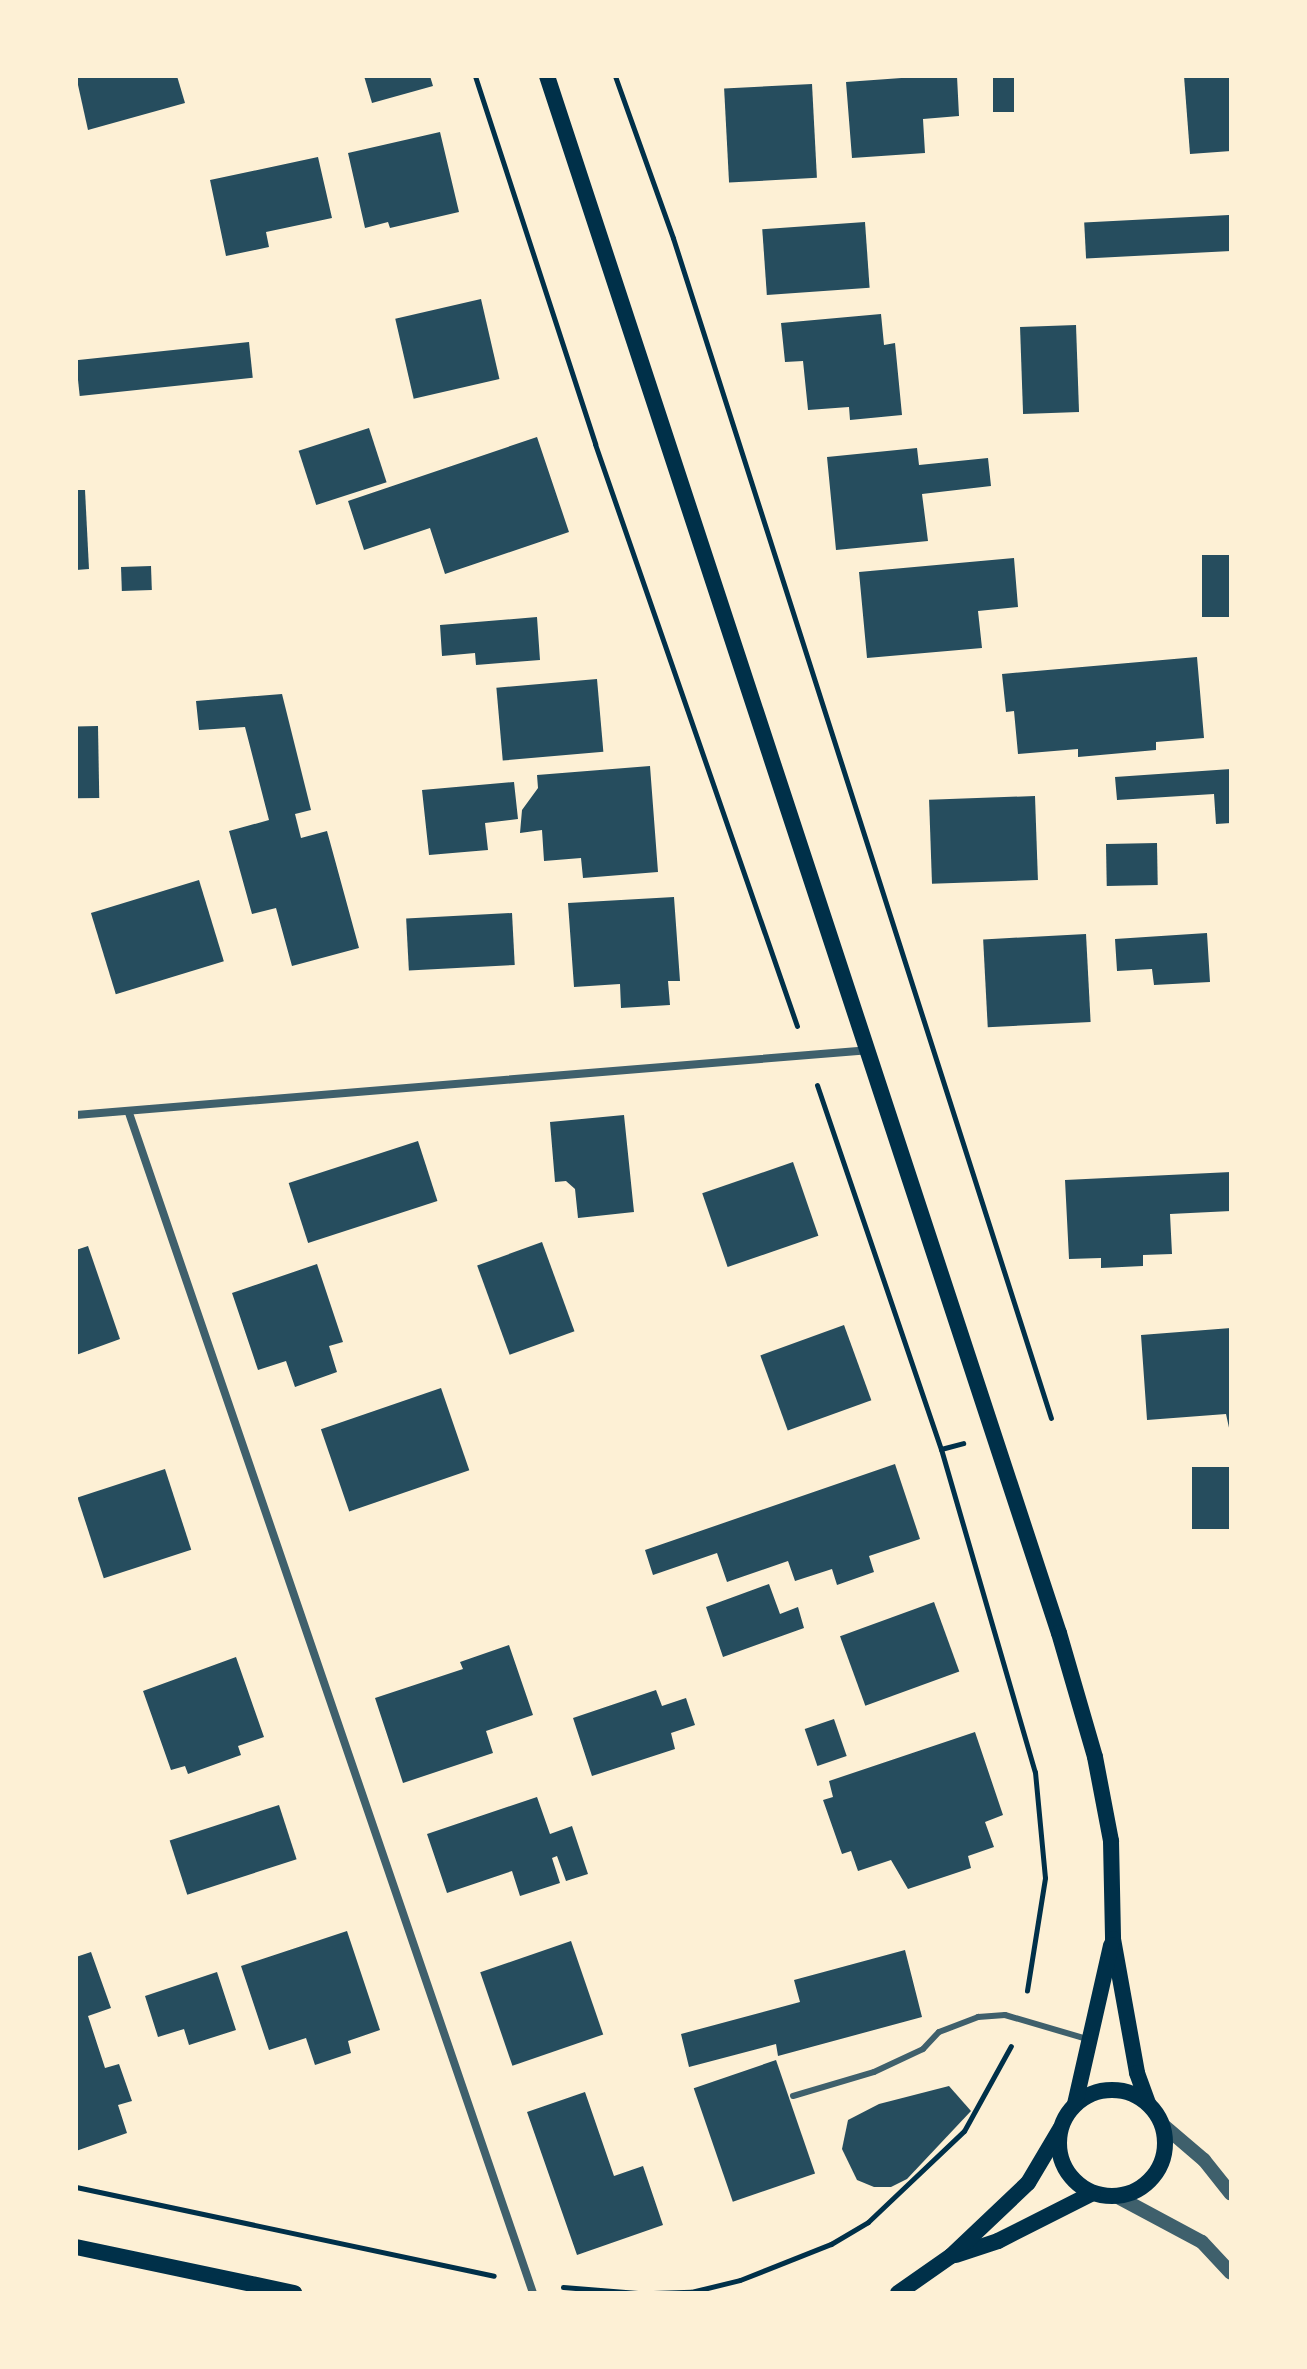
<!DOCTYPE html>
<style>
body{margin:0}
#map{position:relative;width:1307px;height:2369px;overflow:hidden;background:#fdf0d5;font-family:"Alegreya Sans",sans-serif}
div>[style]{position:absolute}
.building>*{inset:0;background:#264d5e;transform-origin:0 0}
.path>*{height:5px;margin:-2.5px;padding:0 2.5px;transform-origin:2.5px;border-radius:2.5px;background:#003049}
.service>*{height:6px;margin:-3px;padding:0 3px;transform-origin:3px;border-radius:3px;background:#3f606c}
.minor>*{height:8px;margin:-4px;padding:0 4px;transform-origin:4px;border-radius:4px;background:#3f606c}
.tertiary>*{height:14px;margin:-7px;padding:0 7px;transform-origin:7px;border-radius:7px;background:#3f606c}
.secondary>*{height:16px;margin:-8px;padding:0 8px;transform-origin:8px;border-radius:8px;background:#003049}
.secondary>.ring{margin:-8px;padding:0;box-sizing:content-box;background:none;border:16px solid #003049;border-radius:50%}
span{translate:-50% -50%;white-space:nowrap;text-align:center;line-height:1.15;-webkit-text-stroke:7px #fdf0d5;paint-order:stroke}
.frame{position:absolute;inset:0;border:78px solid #fdf0d5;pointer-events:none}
</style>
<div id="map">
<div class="building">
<div style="clip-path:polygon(76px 76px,177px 76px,185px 103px,88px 130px)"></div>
<div style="clip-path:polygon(364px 76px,430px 76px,433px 86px,372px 103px)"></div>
<div style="clip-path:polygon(929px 76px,957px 76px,959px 116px,923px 119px,925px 153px,852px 158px,846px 82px)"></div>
<div style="left:993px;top:76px;width:21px;height:36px"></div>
<div style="clip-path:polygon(1184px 76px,1231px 76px,1231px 151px,1190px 154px)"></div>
<div style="left:812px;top:84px;width:94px;height:88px;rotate:87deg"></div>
<div style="clip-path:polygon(440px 132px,459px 212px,390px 228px,388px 222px,365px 228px,348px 153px)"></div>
<div style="clip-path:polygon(318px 157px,332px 218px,266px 232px,269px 247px,226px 256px,210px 180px)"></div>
<div style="left:1229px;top:215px;width:36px;height:145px;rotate:87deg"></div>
<div style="left:865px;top:222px;width:66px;height:103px;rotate:86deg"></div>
<div style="left:481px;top:299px;width:82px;height:88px;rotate:77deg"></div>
<div style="clip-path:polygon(881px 314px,884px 345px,895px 343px,902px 415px,850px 420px,849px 407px,808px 410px,803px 361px,785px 362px,781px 323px)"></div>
<div style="left:1076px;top:325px;width:87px;height:56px;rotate:88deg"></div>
<div style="left:249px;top:342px;width:36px;height:174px;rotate:84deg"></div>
<div style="left:369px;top:428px;width:57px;height:74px;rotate:72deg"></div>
<div style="clip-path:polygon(537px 437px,569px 532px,445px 574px,430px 528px,364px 550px,348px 501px)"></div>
<div style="clip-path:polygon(917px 448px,919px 465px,988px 458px,991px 486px,922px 494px,928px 541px,836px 550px,827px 457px)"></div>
<div style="clip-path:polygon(76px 490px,85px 490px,89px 569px,76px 570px)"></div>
<div style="left:1231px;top:555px;width:62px;height:29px;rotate:90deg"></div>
<div style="clip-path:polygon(1014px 558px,1018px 607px,978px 611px,982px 648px,867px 658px,859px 572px)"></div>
<div style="left:151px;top:566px;width:24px;height:30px;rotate:88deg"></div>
<div style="clip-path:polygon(537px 617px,540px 660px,476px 665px,475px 653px,442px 656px,440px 625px)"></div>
<div style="clip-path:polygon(1197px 657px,1204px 738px,1156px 742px,1156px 750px,1078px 757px,1078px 749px,1018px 754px,1014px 711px,1006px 712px,1002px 674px)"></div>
<div style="left:597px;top:679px;width:73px;height:101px;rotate:85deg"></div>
<div style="clip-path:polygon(282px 694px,311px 810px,295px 814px,301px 838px,327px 831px,359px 948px,292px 966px,276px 908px,252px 914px,229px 831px,269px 820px,245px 727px,199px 730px,196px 701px)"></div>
<div style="left:98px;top:726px;width:72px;height:22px;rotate:89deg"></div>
<div style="clip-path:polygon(650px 766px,658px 872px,583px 878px,581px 858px,544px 861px,542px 830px,520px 833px,522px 810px,538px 788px,537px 775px)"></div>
<div style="clip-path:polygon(1231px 769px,1231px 823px,1216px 824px,1214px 794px,1117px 800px,1115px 777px)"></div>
<div style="clip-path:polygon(514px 782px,518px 819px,485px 823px,488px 850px,429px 855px,422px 790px)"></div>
<div style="left:1035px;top:796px;width:84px;height:106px;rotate:88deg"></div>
<div style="left:1157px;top:843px;width:42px;height:51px;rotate:89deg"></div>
<div style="left:199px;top:880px;width:85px;height:113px;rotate:73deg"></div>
<div style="clip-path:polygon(674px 897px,680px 981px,668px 981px,670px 1005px,621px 1008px,620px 984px,574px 987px,568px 903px)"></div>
<div style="left:512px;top:913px;width:52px;height:106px;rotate:87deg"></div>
<div style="clip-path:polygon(1207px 933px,1210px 982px,1154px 985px,1152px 969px,1117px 971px,1115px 939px)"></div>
<div style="left:1086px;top:934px;width:88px;height:103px;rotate:87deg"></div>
<div style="clip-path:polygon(624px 1115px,634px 1212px,578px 1218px,575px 1189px,566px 1181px,555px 1182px,550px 1122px)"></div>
<div style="left:418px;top:1141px;width:63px;height:136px;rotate:72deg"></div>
<div style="left:793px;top:1162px;width:78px;height:96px;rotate:71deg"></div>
<div style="clip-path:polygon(1231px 1172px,1231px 1211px,1170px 1214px,1172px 1254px,1143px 1255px,1143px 1266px,1101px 1268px,1101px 1258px,1069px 1259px,1065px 1180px)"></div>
<div style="left:542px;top:1242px;width:95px;height:69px;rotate:70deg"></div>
<div style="clip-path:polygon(88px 1246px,120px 1339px,76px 1355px,76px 1250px)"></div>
<div style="clip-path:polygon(317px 1264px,343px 1342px,329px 1346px,337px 1372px,295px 1387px,286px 1361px,258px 1370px,232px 1293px)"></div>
<div style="left:844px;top:1325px;width:80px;height:89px;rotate:70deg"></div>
<div style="clip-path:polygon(1231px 1328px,1231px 1437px,1226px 1414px,1147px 1420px,1141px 1335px)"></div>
<div style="left:441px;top:1388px;width:87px;height:127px;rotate:71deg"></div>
<div style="clip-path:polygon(895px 1464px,920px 1539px,869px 1556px,874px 1572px,837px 1585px,832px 1569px,795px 1581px,788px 1561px,727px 1582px,717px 1553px,653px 1575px,645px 1550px)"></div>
<div style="left:1231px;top:1467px;width:62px;height:39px;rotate:90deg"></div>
<div style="left:165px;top:1469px;width:85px;height:92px;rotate:72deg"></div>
<div style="clip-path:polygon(769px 1584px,780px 1614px,798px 1607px,804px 1628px,723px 1657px,706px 1607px)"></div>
<div style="left:934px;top:1602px;width:74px;height:100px;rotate:70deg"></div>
<div style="clip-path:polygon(509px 1645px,533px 1715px,486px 1731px,493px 1753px,403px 1783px,375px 1698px,463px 1669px,460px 1662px)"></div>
<div style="clip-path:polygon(236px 1657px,264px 1737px,238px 1746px,241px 1755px,188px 1774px,185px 1766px,171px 1770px,143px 1691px)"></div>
<div style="clip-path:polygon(656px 1690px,662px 1706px,686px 1698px,695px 1725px,671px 1733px,675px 1749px,592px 1776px,573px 1718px)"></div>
<div style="left:834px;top:1719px;width:39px;height:31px;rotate:71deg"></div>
<div style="clip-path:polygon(975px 1732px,1003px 1815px,985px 1822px,994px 1847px,968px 1856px,971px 1868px,908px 1889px,891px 1860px,858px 1871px,851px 1851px,842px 1854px,823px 1800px,833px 1797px,829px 1781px)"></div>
<div style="clip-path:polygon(537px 1797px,550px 1834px,572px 1826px,588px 1874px,566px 1881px,557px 1856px,552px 1858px,560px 1883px,520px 1896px,512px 1871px,447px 1893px,427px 1834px)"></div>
<div style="left:279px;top:1805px;width:57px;height:115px;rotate:72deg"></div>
<div style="clip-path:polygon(347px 1931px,380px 2030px,348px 2041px,351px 2053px,315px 2065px,306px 2038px,269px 2050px,241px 1966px)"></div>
<div style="left:571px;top:1941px;width:99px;height:96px;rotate:71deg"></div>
<div style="clip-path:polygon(905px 1950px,922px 2017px,778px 2056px,776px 2044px,689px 2067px,681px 2034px,800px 2002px,794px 1980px)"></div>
<div style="clip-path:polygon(91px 1952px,111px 2008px,88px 2016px,105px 2068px,119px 2064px,132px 2101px,118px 2105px,127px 2133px,76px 2151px,76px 1957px)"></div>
<div style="clip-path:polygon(217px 1972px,236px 2030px,189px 2045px,184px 2029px,158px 2037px,145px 1996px)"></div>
<div style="left:776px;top:2060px;width:120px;height:87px;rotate:71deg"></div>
<div style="clip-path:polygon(949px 2086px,971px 2111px,907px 2179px,891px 2187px,874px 2187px,857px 2180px,842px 2149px,848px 2120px,879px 2104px)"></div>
<div style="clip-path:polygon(585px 2092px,614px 2176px,643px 2166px,663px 2225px,577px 2255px,527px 2112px)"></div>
</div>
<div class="path">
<div style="left:475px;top:76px;width:387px;rotate:71.9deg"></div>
<div style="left:595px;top:444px;width:616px;rotate:70.86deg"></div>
<div style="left:615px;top:76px;width:172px;rotate:70.3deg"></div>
<div style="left:673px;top:238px;width:1239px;rotate:72.24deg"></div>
<div style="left:817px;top:1085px;width:385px;rotate:71.2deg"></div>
<div style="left:941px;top:1449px;width:336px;rotate:73.8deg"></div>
<div style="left:1035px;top:1772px;width:106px;rotate:84.6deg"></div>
<div style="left:1045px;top:1878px;width:114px;rotate:99.1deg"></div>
<div style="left:941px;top:1449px;width:23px;rotate:-15deg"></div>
<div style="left:76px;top:2187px;width:427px;rotate:12deg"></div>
<div style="left:563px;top:2287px;width:75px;rotate:4.6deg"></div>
<div style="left:653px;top:2293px;width:38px;rotate:-2deg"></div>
<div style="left:691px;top:2292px;width:50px;rotate:-13.8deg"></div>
<div style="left:740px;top:2280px;width:98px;rotate:-21.6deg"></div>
<div style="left:831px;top:2244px;width:43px;rotate:-30.7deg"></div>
<div style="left:868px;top:2222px;width:132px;rotate:-43.5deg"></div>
<div style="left:964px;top:2131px;width:97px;rotate:-61.1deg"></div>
</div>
<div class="service">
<div style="left:793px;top:2096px;width:84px;rotate:-16.5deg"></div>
<div style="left:874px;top:2072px;width:54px;rotate:-25.1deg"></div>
<div style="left:923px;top:2049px;width:23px;rotate:-47deg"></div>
<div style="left:939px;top:2032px;width:42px;rotate:-21deg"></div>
<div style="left:978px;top:2017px;width:27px;rotate:-4deg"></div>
<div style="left:1005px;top:2015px;width:85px;rotate:16.3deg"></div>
</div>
<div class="minor">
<div style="left:129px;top:1113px;width:1247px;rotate:71.1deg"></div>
<div style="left:76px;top:1115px;width:797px;rotate:-4.68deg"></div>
</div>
<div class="tertiary">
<div style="left:1163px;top:2125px;width:54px;rotate:40.5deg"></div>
<div style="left:1204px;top:2160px;width:43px;rotate:51.5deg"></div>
<div style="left:1118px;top:2197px;width:95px;rotate:28.2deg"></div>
<div style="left:1202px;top:2242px;width:42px;rotate:46.9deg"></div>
</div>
<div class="secondary">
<div style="left:547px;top:76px;width:1639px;rotate:71.8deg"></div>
<div style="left:1059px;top:1633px;width:129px;rotate:73.8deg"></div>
<div style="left:1095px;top:1757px;width:86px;rotate:79.2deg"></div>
<div style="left:1111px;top:1841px;width:98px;rotate:88.8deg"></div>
<div style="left:1113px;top:1939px;width:136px;rotate:79.8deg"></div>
<div style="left:1137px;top:2073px;width:32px;rotate:70deg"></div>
<div class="ring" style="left:1059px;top:2090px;width:90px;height:90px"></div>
<div style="left:1075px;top:2104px;width:163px;rotate:-77.2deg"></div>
<div style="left:76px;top:2247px;width:223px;rotate:11.9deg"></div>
<div style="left:956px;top:2255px;width:44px;rotate:-18.4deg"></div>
<div style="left:998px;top:2241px;width:106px;rotate:-26.8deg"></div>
<div style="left:898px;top:2293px;width:65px;rotate:-34.9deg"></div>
<div style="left:951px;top:2256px;width:106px;rotate:-43.5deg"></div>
<div style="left:1028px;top:2183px;width:63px;rotate:-59.3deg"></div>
</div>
<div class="frame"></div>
</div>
